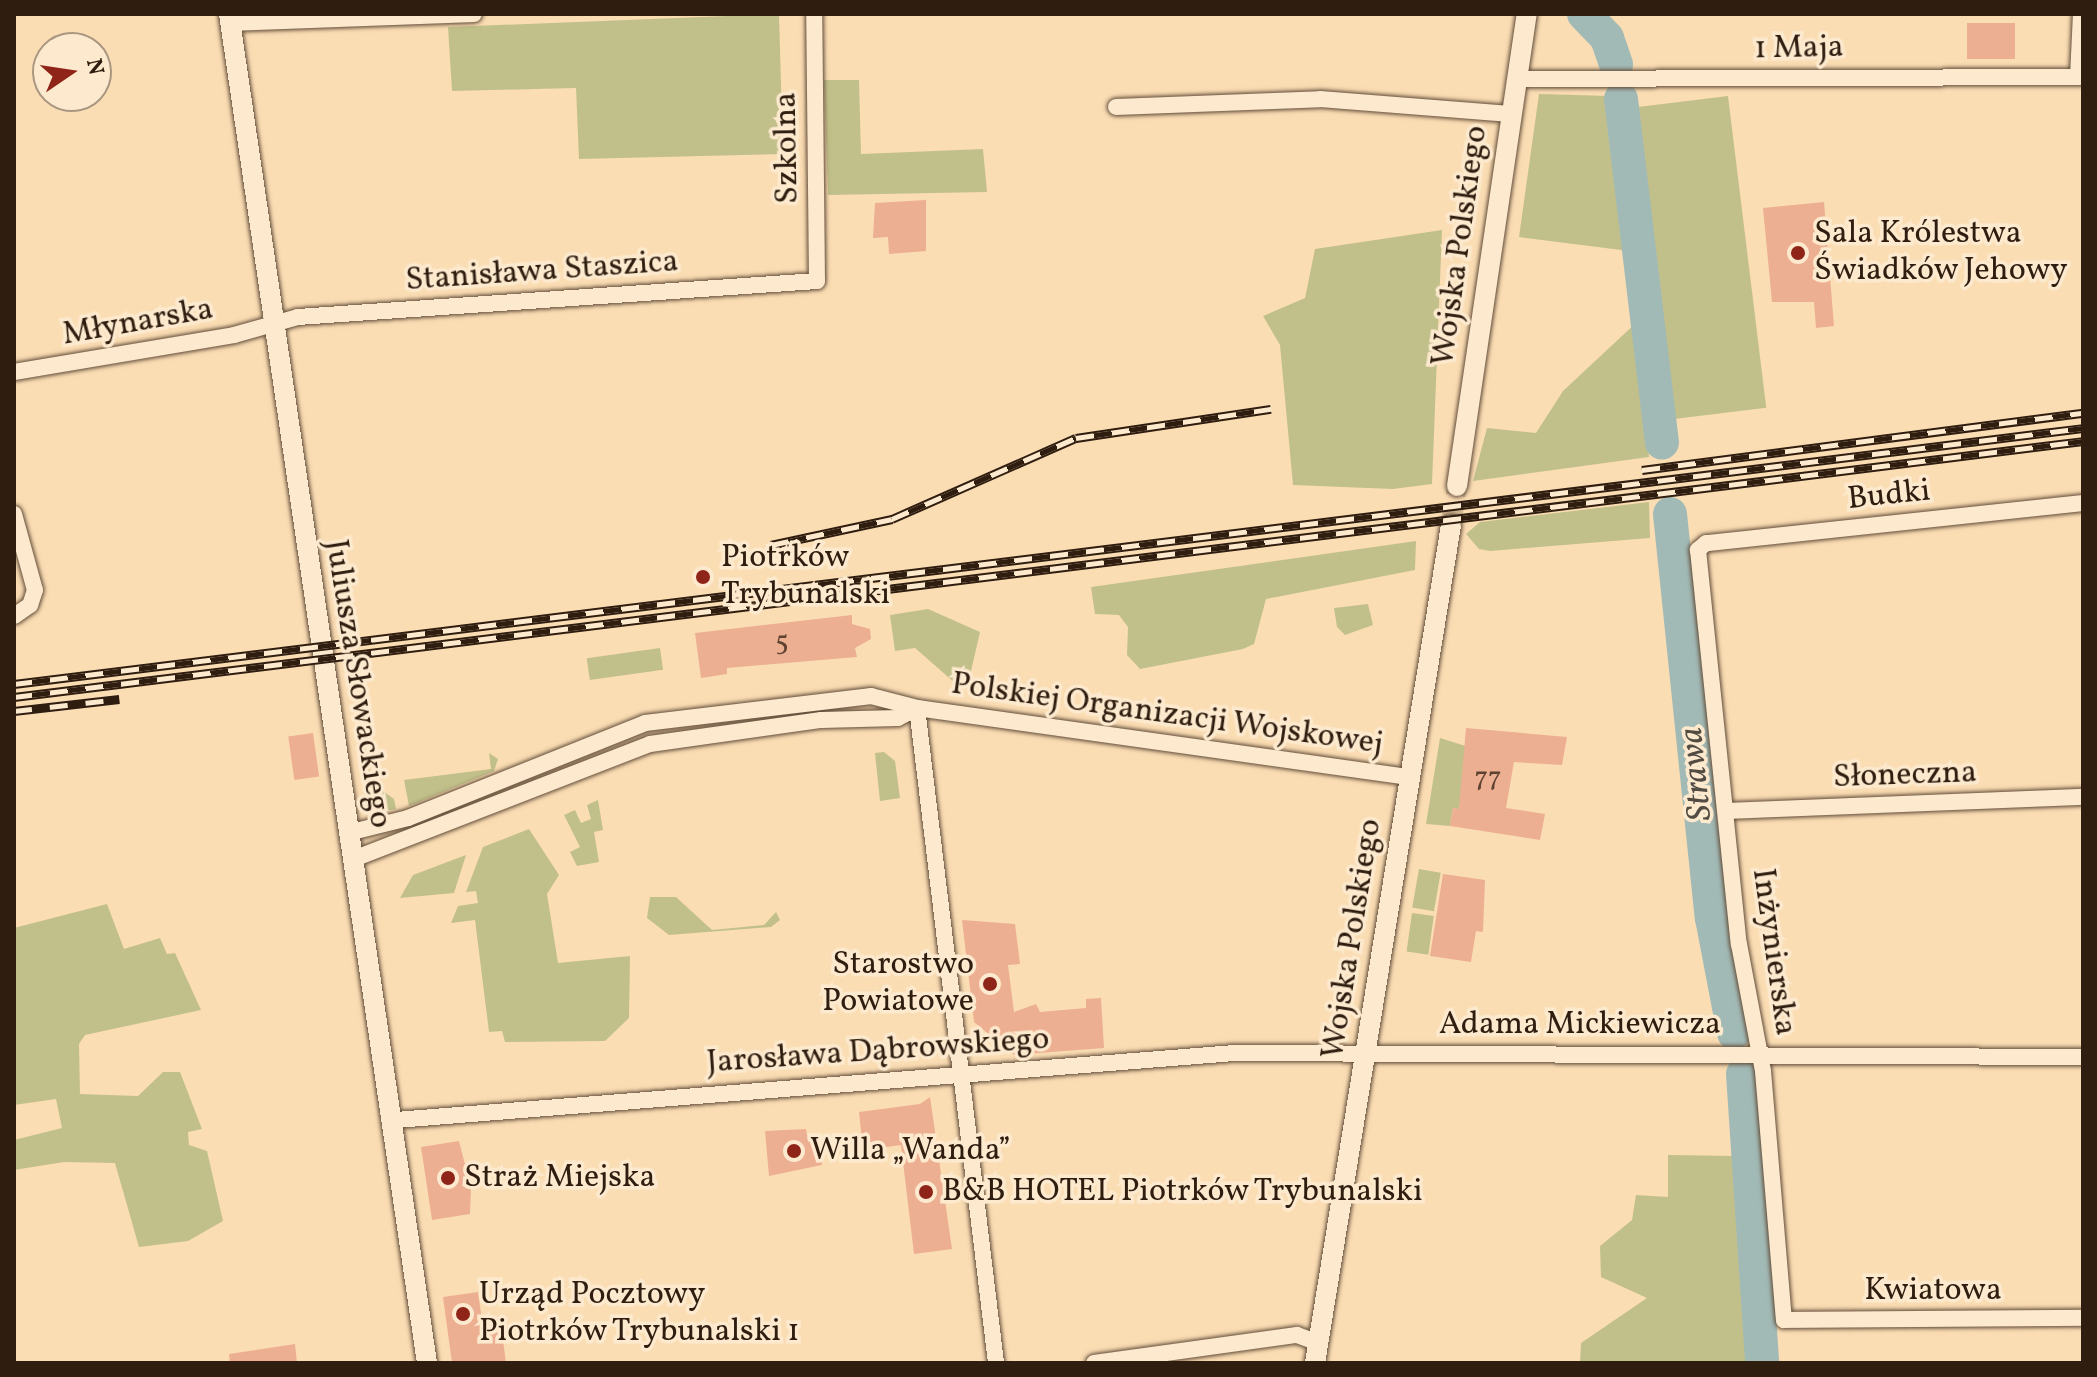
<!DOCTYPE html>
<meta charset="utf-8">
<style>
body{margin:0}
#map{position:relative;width:2097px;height:1377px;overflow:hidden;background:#fbddb4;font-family:Vollkorn,serif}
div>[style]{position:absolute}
.green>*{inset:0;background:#c2c08a;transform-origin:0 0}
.river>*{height:34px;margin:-17px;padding:0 17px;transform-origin:17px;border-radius:17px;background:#a2bab6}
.building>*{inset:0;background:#edaf91;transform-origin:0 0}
.tertiary-tunnel>*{height:20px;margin-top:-10px;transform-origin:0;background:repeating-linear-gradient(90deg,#d2b793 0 20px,transparent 0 30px)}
.roads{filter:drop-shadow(0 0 2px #624d39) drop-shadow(0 0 2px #624d39)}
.minor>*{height:16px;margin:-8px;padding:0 8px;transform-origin:8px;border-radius:8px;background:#fce9ce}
.tertiary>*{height:20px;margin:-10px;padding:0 10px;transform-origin:10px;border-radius:10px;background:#fce9ce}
.rail>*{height:9px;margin-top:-4.5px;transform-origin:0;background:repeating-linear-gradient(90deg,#fce9ce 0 18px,#2f1d10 0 36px);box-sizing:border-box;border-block:2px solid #2f1d10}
.dots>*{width:22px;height:22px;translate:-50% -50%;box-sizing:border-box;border:4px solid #fce9ce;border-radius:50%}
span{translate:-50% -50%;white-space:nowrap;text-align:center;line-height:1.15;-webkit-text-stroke:7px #fce9ce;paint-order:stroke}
.number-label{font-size:28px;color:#5e4230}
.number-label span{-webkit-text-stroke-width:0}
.street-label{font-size:32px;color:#2f1d10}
.poi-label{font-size:32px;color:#2f1d10}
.left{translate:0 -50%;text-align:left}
.right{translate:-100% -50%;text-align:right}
.water-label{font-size:34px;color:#524c42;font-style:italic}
.frame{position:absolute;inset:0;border:16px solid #2f1d10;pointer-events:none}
.north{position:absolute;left:32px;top:32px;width:80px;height:80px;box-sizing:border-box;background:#fce9ce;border:2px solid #aa9782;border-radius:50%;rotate:77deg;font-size:22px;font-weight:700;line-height:32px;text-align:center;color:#2f1d10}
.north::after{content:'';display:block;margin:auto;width:28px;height:36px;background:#8f2418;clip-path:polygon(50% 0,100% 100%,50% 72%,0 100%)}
</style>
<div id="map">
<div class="green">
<div style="clip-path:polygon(779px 14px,783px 154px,579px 159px,576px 88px,452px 91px,448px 27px)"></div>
<div style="clip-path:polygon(824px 80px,859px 80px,861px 154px,983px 149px,987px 192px,828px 195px)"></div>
<div style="clip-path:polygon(1539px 94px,1611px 96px,1629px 251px,1519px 237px)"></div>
<div style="left:1728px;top:96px;width:314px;height:103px;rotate:83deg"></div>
<div style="clip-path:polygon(1442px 230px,1432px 484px,1393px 489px,1293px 485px,1280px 345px,1263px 316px,1305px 298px,1315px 249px)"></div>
<div style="clip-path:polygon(1638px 321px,1649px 457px,1473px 481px,1487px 428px,1536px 433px,1563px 391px)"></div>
<div style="clip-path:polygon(1649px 502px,1650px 538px,1490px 551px,1479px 549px,1466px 534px,1480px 522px)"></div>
<div style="clip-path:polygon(1416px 541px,1415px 570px,1266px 599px,1254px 644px,1243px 649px,1140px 669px,1127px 655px,1128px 627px,1119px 615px,1095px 614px,1091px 587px)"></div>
<div style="clip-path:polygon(1368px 604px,1373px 625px,1345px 635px,1337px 627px,1334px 608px)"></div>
<div style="clip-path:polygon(928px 609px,980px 632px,971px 671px,955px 683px,915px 648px,895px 651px,890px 615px)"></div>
<div style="left:660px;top:648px;width:22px;height:74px;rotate:82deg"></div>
<div style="clip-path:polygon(1440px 738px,1469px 747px,1459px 809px,1453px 808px,1450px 826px,1426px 824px)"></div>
<div style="clip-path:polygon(357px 743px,366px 747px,372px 783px,394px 799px,396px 809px,378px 812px,367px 805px)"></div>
<div style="clip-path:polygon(884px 752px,895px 761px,900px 798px,880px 801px,875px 753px)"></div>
<div style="clip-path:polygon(489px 753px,498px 759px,494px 771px,409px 806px,404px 780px,491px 769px)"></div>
<div style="clip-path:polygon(598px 800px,603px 830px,594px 832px,599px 862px,577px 866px,570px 852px,580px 847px,564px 815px,575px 810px,581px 823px,591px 819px,587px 805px)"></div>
<div style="clip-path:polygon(529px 829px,559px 875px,547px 894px,558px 963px,630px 956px,629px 1018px,605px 1041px,505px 1042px,502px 1031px,489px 1032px,475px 920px,451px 923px,458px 906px,478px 903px,476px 891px,466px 892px,483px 847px)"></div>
<div style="clip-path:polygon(466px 855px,454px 893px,400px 898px,413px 875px)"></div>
<div style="left:1419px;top:869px;width:22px;height:39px;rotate:10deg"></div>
<div style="clip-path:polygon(650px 897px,676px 897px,712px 930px,764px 925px,776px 912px,780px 920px,771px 927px,669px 935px,647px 918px)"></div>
<div style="clip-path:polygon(107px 904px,124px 949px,160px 938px,167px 954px,175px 953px,201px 1010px,85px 1035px,79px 1044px,80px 1094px,138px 1096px,163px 1072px,180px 1072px,202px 1129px,188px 1132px,189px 1145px,207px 1151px,223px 1221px,188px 1241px,139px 1247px,115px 1163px,64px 1162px,14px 1170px,14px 1140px,62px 1128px,56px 1099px,14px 1105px,14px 928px)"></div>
<div style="left:1412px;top:913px;width:22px;height:39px;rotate:8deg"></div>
<div style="clip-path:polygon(1668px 1155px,1738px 1156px,1751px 1363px,1580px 1363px,1581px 1343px,1647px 1298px,1601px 1277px,1600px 1246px,1632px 1220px,1636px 1195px,1668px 1197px)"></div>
</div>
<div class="river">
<div style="left:1584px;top:14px;width:33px;rotate:46deg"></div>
<div style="left:1607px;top:38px;width:28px;rotate:71deg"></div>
<div style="left:1621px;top:99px;width:346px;rotate:83.2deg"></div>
<div style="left:1670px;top:514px;width:406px;rotate:84.1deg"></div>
<div style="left:1712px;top:918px;width:117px;rotate:79.2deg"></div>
<div style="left:1743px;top:1074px;width:290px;rotate:86.2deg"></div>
</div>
<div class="building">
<div style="left:1967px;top:23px;width:48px;height:36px"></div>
<div style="clip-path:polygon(926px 200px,926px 251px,889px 254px,888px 237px,873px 238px,875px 203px)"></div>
<div style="clip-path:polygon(1824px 202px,1834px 326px,1816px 328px,1814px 302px,1772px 302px,1763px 208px)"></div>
<div style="clip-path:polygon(852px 615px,852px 624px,870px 629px,871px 639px,855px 648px,857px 657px,727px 668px,727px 674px,701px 678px,695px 633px)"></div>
<div style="clip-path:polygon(1466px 728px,1567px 737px,1562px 765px,1514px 762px,1506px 808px,1545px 814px,1540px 840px,1450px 826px,1453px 808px,1459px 809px)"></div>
<div style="left:313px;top:733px;width:44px;height:25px;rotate:82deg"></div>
<div style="clip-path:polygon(1443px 874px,1485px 880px,1483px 932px,1476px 931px,1471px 962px,1430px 956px)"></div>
<div style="clip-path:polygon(962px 920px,1015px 924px,1020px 964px,1008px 965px,1014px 1012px,1036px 1004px,1040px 1012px,1086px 1008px,1086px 999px,1101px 998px,1104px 1048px,1014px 1055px,974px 1022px)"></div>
<div style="clip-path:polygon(930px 1097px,952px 1249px,914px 1254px,901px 1145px,863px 1150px,859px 1112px,920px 1104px)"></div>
<div style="clip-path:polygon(806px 1129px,807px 1135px,819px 1134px,822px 1165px,769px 1176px,765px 1131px)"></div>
<div style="clip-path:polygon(459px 1141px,471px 1188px,470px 1214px,432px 1220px,421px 1147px)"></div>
<div style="clip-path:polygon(478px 1292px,484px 1334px,502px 1332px,506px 1363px,452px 1363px,443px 1297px)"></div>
<div style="clip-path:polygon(295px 1344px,297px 1363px,230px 1363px,229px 1354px)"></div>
</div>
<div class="tertiary-tunnel">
<div style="left:1451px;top:525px;width:39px;rotate:-81deg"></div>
</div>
<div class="roads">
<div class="minor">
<div style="left:230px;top:23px;width:244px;rotate:-2.1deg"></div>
<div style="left:2078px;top:77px;width:63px;rotate:-87.3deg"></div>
<div style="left:1516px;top:79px;width:567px;rotate:-0.2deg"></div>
<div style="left:1116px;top:107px;width:204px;rotate:-2.2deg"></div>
<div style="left:1320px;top:99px;width:191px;rotate:4.5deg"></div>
<div style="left:14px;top:372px;width:223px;rotate:-9.5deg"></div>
<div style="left:234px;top:335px;width:66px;rotate:-15.7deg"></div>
<div style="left:298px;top:317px;width:520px;rotate:-3.97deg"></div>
<div style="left:817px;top:281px;width:267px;rotate:-90.6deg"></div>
<div style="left:2083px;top:503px;width:379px;rotate:173.9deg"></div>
<div style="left:1706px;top:543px;width:11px;rotate:139deg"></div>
<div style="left:1698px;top:550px;width:396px;rotate:84.1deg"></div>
<div style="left:1739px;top:944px;width:129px;rotate:79.3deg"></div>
<div style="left:1763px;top:1071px;width:250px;rotate:85.2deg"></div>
<div style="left:1784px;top:1320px;width:299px;rotate:-0.4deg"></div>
<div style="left:14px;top:514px;width:79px;rotate:74.6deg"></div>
<div style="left:35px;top:590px;width:16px;rotate:108deg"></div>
<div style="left:30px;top:605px;width:19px;rotate:145deg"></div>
<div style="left:917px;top:708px;width:660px;rotate:83.12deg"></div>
<div style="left:1728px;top:811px;width:355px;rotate:-2.3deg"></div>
<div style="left:352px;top:832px;width:58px;rotate:-14deg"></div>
<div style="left:408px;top:818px;width:255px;rotate:-21.8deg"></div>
<div style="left:645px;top:723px;width:228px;rotate:-6.8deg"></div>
<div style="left:871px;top:696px;width:48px;rotate:14.6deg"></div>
<div style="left:917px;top:708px;width:497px;rotate:8deg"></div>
<div style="left:356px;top:858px;width:315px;rotate:-21.2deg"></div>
<div style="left:650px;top:744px;width:173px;rotate:-8deg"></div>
<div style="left:821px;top:720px;width:77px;rotate:-1.5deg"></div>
<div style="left:898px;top:718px;width:21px;rotate:-28deg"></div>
<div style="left:396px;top:1120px;width:842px;rotate:-4.57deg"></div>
<div style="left:1235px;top:1053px;width:848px;rotate:0.27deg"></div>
<div style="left:1094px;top:1363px;width:205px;rotate:-7.9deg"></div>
<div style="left:1297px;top:1335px;width:23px;rotate:20deg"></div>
</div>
<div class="tertiary">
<div style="left:229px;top:14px;width:1363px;rotate:81.65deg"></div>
<div style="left:1457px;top:486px;width:477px;rotate:-81.6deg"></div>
<div style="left:1315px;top:1363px;width:849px;rotate:-80.78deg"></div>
</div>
</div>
<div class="rail">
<div style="left:1642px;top:470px;width:445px;rotate:-7.4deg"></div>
<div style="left:771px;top:545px;width:124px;rotate:-12.1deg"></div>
<div style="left:892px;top:519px;width:201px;rotate:-23.8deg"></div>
<div style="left:1076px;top:438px;width:197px;rotate:-8.5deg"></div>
<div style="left:14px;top:684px;width:2085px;rotate:-7.05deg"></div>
<div style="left:14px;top:697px;width:2085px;rotate:-7.05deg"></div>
<div style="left:14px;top:711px;width:106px;rotate:-6.5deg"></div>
</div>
<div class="dots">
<div style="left:1798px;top:253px;background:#8f2418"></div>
<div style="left:703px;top:577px;background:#8f2418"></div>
<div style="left:990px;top:984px;background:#8f2418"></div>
<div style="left:794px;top:1151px;background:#8f2418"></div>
<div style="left:448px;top:1178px;background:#8f2418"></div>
<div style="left:926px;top:1192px;background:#8f2418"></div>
<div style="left:463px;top:1314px;background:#8f2418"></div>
</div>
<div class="number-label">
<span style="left:782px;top:643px">5</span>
<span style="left:1488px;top:778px">77</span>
</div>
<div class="street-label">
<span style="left:1799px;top:49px;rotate:-1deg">1 Maja</span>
<span style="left:788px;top:148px;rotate:-91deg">Szkolna</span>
<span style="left:1461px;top:246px;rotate:-82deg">Wojska Polskiego</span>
<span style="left:542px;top:272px;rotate:-4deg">Stanisława Staszica</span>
<span style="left:138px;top:323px;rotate:-10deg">Młynarska</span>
<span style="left:1889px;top:496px;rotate:-6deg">Budki</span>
<span style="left:357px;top:684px;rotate:81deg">Juliusza Słowackiego</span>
<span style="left:1167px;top:715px;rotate:8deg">Polskiej Organizacji Wojskowej</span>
<span style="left:1905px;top:776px;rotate:-2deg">Słoneczna</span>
<span style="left:1353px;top:939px;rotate:-81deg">Wojska Polskiego</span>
<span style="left:1773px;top:952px;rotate:82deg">Inżynierska</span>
<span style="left:1580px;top:1025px">Adama Mickiewicza</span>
<span style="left:878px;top:1052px;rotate:-4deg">Jarosława Dąbrowskiego</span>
<span style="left:1933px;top:1291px">Kwiatowa</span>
</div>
<div class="poi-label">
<span class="left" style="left:1814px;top:253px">Sala Królestwa<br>Świadków Jehowy</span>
<span class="left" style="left:721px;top:577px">Piotrków<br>Trybunalski</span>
<span class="right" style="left:974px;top:984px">Starostwo<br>Powiatowe</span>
<span class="left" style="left:810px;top:1151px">Willa „Wanda”</span>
<span class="left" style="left:464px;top:1178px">Straż Miejska</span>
<span class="left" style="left:942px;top:1192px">B&amp;B HOTEL Piotrków Trybunalski</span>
<span class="left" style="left:479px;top:1314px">Urząd Pocztowy<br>Piotrków Trybunalski 1</span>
</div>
<div class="water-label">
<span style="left:1697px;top:774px;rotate:-96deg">Strawa</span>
</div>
<div class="frame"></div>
<div class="north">N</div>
</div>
